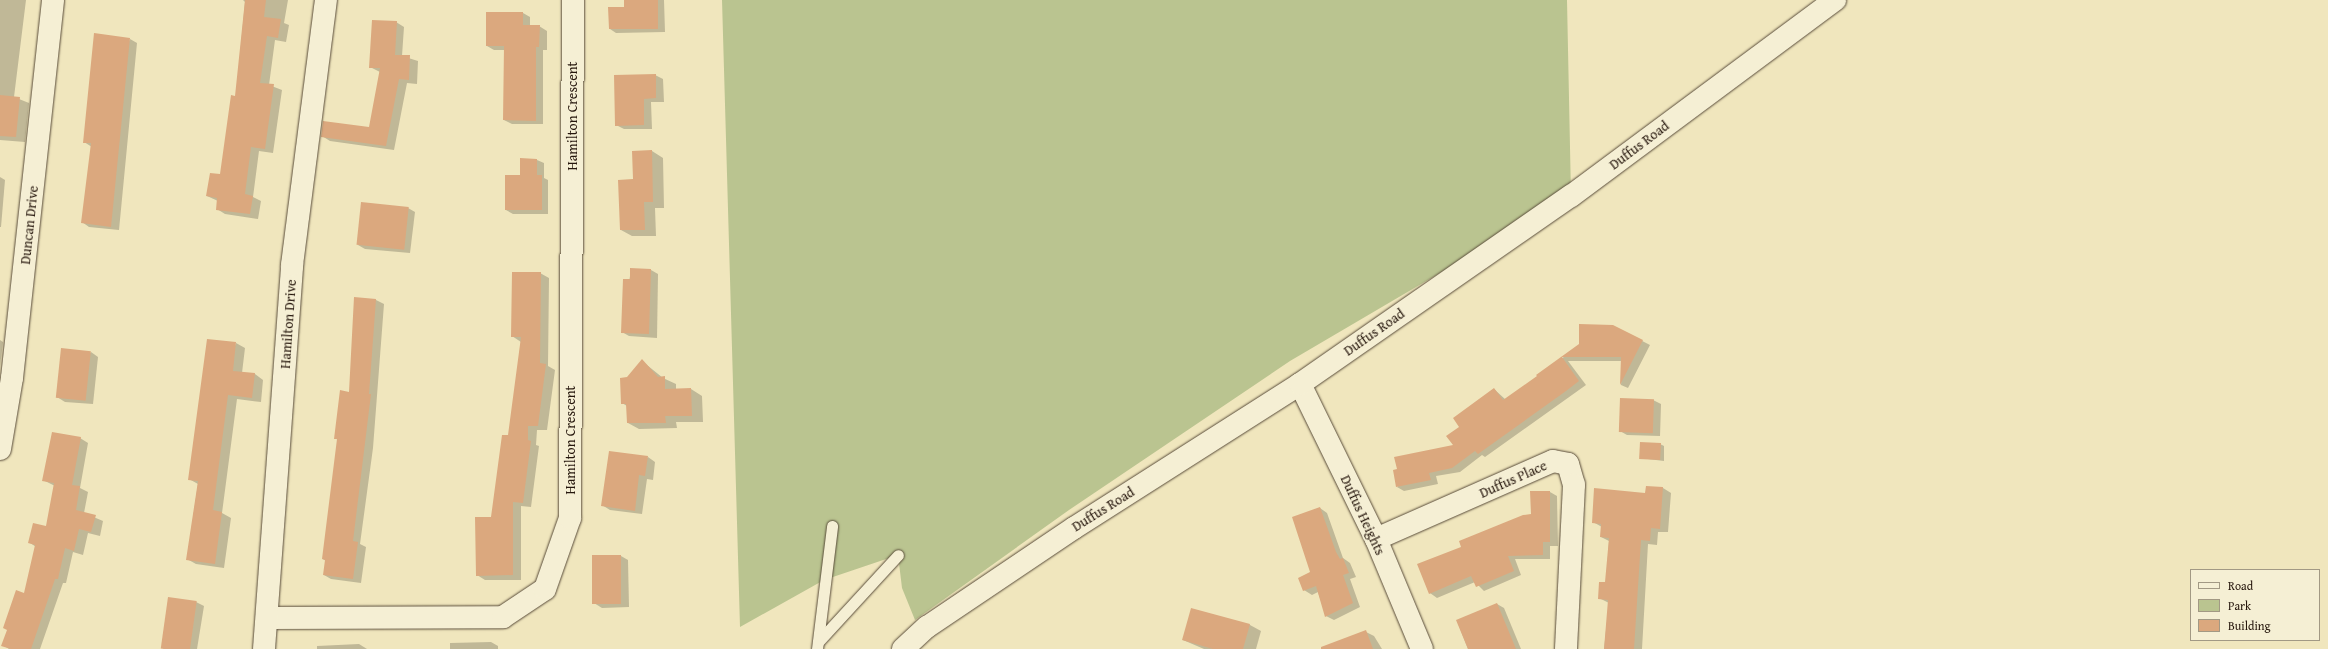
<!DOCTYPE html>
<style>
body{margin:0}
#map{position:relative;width:2328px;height:649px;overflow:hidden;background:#f0e6bd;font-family:"Gentium Book Plus",serif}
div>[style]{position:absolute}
.green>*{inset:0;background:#bac490}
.shadow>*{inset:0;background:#0003}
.building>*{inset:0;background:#dba87e;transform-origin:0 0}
.roads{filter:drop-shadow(0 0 1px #584b39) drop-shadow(0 0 1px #584b39)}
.lane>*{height:11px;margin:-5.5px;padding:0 5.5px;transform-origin:5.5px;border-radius:5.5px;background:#f5efd4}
.street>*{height:22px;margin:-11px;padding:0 11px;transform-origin:11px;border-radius:11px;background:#f5efd4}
.secondary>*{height:22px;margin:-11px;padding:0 11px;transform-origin:11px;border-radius:11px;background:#f5efd4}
span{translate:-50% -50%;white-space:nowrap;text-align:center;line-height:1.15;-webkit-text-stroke:3.5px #f5efd4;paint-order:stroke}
.street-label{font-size:14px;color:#26170d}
.legend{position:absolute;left:2190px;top:569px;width:130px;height:72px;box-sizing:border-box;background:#f5efd4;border:1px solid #a29984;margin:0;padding:5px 7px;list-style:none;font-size:12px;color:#26170d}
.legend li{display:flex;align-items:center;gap:8px;height:20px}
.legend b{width:20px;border:1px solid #a29984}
</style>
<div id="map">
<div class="green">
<div style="clip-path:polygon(722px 0,1567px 0,1571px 196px,1290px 361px,1069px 510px,915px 620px,902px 588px,898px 555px,824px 580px,740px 627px)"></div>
</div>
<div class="shadow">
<div style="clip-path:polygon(0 0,26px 0,14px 97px,29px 103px,25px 142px,0 140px)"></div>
<div style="clip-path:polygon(243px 0,288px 0,284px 23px,289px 25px,286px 42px,275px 40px,269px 85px,282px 90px,273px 153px,259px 151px,253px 197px,261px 201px,258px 219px,225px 214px,217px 209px,218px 201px,207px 196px,221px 175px,236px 97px,245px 2px)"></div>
<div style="clip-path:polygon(625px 0,664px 0,665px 32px,616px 33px,610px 29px,625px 8px)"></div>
<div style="clip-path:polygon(523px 13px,530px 17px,530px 26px,539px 26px,547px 31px,547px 50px,543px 50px,543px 124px,512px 124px,504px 120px,505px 50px,494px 50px,487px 46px)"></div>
<div style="clip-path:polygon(396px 22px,404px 27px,402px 56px,418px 61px,417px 84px,407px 83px,394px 150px,330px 141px,322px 136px,370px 129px,380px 72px,370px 67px)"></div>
<div style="clip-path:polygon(130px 39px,137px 43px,119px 230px,89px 227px,82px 222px,92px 147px,84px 142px)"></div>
<div style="clip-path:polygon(655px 75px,663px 79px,664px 102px,651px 102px,652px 129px,624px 129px,616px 125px)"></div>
<div style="clip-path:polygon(652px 151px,663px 158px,664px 208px,655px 208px,656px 236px,632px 236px,621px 230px,634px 180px)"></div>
<div style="clip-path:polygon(521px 159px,537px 160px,544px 163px,544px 178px,548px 180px,548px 214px,513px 214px,506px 210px,521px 176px)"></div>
<div style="clip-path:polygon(0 177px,5px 180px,1px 227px,0 227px)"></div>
<div style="clip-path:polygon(408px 208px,415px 212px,410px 253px,365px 249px,358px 245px)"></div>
<div style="clip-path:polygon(631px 269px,651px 270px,658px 274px,657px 338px,629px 336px,622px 332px)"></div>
<div style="clip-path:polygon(540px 273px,549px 278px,548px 366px,555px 370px,547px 430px,537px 430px,536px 445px,539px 446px,531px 507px,521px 506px,521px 580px,485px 580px,477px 575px,492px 518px,509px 437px,521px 342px,512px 336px)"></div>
<div style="clip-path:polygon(355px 299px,376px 300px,384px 304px,373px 448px,360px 544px,366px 547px,361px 583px,331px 579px,324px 575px,326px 561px,323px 559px,338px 440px,335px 438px,350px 393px)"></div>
<div style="clip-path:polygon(1613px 326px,1650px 345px,1628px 388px,1621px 385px,1622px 361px,1568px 361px,1586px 385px,1485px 457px,1482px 455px,1460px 472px,1436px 476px,1438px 484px,1404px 491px,1397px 487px,1455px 446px,1461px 427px,1494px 389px,1506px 400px,1580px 345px)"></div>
<div style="clip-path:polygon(0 340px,3px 342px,0 366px)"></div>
<div style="clip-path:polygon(236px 343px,245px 348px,242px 373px,255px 374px,263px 380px,261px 402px,237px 399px,222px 513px,231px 518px,224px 568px,196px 564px,187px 559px,198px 484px,189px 479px)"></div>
<div style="clip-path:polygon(91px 352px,98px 357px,93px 404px,65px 402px,57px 397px)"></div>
<div style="clip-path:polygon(642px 361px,663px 378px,676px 384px,676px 390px,691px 389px,702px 396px,703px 422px,676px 422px,677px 428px,639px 429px,628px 423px,627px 406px,622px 403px,628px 378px)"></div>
<div style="clip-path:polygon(1653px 400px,1661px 404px,1660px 436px,1627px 435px,1620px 431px)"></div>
<div style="clip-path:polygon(80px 438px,88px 443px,80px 488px,88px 492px,84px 513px,103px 521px,100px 536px,88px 533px,83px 555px,73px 552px,66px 583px,63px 583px,40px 649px,9px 649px,3px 645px,25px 594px,36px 547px,29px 542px,47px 527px,55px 486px,43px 480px)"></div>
<div style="clip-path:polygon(1660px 444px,1664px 446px,1664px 461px,1640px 458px)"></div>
<div style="clip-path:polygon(648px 457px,655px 462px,653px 480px,647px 479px,642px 514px,610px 510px,602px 505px)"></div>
<div style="clip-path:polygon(1647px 487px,1663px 488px,1671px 493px,1668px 532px,1658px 532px,1657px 545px,1648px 544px,1642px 649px,1604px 649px,1609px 603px,1599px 598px,1606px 584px,1609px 541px,1601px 537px,1602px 527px,1593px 522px,1646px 494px)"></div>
<div style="clip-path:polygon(1550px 492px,1557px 496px,1558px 546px,1550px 546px,1550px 559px,1515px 559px,1521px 575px,1484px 591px,1475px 582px,1437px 598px,1430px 593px,1463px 548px,1532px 515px)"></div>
<div style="clip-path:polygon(1320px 508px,1327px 513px,1343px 558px,1350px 563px,1356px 577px,1350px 579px,1360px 607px,1334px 620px,1326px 616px,1318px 592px,1312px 595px,1304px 590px,1311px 573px)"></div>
<div style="clip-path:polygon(621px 556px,628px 560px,629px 607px,602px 608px,594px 603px)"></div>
<div style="clip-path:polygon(196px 602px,204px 606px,197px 649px,163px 649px)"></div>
<div style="clip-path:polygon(1497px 604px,1504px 608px,1521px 649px,1468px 649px,1457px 621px)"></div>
<div style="clip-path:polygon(1192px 609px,1250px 625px,1261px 631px,1256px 649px,1204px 649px,1183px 640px)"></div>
<div style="clip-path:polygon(1366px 632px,1374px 636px,1382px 649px,1341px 649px)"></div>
<div style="clip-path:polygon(491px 642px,498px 646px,498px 649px,446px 649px,450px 649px,450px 643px)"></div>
<div style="clip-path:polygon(359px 644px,367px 649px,317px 649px,317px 646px)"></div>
</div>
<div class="building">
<div style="clip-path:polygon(245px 0,266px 0,264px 17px,281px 19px,278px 38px,267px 36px,260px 83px,274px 84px,265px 149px,251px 147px,245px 194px,253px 196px,250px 214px,216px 210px,217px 198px,206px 196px,210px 173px,220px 174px,231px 95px,235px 96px)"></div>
<div style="clip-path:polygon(624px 0,658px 0,658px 29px,609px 29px,608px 7px,624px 7px)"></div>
<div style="clip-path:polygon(486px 12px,523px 12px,523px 25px,540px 25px,539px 47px,536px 47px,536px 121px,503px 120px,504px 46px,486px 46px)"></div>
<div style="clip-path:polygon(372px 20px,397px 21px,395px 55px,410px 55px,409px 80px,399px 79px,386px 146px,321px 137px,323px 121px,369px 127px,380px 68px,369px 68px)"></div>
<div style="clip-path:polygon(94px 33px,130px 38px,111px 227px,81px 223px,91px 143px,83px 143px)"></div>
<div style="clip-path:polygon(656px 74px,656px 98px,644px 99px,644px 125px,615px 126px,614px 75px)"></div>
<div style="clip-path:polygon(0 95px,20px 97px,16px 137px,0 136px)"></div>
<div style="clip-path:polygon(652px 150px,653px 202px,644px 202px,645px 230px,620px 230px,618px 180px,633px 179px,632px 151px)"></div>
<div style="clip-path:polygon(520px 158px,537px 159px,537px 175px,542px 175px,542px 210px,505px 210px,505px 175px,520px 175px)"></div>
<div style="left:361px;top:202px;width:48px;height:43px;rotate:6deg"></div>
<div style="clip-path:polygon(630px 268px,651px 269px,649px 334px,621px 333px,623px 279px,630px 279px)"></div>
<div style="clip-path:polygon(512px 272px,541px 272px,540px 363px,546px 364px,538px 426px,528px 426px,528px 440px,531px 441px,523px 503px,513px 502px,513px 575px,476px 576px,475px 517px,491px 517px,502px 435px,508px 435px,521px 337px,511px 337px)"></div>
<div style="clip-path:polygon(354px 297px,376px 299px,369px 394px,371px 394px,353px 541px,358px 542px,353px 579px,323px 575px,325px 560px,322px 559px,337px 439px,334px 439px,340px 390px,349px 392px)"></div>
<div style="clip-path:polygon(1579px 324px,1613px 325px,1643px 340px,1620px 385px,1621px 357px,1562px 357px,1579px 381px,1566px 391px,1478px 454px,1475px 451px,1452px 468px,1429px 473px,1431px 480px,1396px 487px,1393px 470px,1397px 469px,1394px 457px,1453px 445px,1446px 436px,1459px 427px,1453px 418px,1494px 388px,1503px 400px,1537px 376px,1536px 375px,1579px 344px)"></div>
<div style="clip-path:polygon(207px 339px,236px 342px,233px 371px,255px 373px,252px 398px,228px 395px,213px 510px,222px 512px,215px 564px,186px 560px,198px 481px,188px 480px)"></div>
<div style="left:61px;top:348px;width:30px;height:50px;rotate:6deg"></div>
<div style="clip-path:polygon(642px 359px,658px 377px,665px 376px,665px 389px,691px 388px,692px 416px,665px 416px,666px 423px,627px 423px,626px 404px,621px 404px,620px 378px,627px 377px)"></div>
<div style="left:1620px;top:398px;width:34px;height:34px;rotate:2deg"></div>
<div style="clip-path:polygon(52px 432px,81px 437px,72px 485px,80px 486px,76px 510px,96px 515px,91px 532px,79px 529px,74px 551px,65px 548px,58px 579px,55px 579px,31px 649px,11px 649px,1px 646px,7px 630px,3px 628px,16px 590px,24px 593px,35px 545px,28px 543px,33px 523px,46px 526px,54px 483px,42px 481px)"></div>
<div style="left:1640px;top:442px;width:21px;height:17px;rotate:3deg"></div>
<div style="clip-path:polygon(609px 451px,648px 456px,645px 476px,639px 475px,635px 511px,601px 506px)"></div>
<div style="clip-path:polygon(1646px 486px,1663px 487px,1660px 529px,1651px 528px,1650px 541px,1641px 540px,1634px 649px,1604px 649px,1608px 600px,1598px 599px,1599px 582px,1605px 582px,1609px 538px,1600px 537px,1601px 524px,1592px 523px,1594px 488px,1645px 493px)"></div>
<div style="clip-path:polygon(1530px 491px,1550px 491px,1550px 542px,1543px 542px,1543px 555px,1508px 556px,1514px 571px,1476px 587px,1471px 576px,1429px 594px,1417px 564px,1461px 547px,1459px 541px,1523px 515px,1531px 514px)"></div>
<div style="clip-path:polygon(1320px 507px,1336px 552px,1340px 559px,1343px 558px,1349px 573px,1343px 575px,1353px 603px,1325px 617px,1316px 586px,1303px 591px,1298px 578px,1310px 572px,1292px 517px)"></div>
<div style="left:592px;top:555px;width:29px;height:49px"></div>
<div style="left:168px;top:597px;width:29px;height:52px;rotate:8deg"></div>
<div style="clip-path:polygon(1497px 603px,1516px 649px,1468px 649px,1456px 620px)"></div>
<div style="clip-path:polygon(1191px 608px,1250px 624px,1243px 649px,1213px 649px,1182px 640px)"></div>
<div style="clip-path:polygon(1366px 630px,1373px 649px,1321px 649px,1321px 647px)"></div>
</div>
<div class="roads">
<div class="lane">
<div style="left:818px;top:642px;width:118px;rotate:-47.4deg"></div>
<div style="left:817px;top:649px;width:124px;rotate:-83deg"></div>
</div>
<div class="street">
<div style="left:0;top:449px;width:72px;rotate:-80.4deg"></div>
<div style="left:12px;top:378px;width:380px;rotate:-83.8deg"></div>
<div style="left:1376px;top:539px;width:193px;rotate:-23.8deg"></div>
<div style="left:1553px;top:461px;width:15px;rotate:11deg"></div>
<div style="left:1568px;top:464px;width:22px;rotate:74deg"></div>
<div style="left:1574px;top:485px;width:164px;rotate:92.8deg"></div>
<div style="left:267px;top:618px;width:236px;rotate:-0.2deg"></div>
<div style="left:503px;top:617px;width:50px;rotate:-33.7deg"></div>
<div style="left:545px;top:589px;width:75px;rotate:-70.6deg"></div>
<div style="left:570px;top:518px;width:518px;rotate:-89.67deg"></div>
<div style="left:264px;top:649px;width:385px;rotate:-85.8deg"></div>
<div style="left:292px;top:265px;width:267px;rotate:-82.7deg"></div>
</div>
<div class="secondary">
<div style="left:1300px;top:384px;width:173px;rotate:63.9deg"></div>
<div style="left:1376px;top:539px;width:119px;rotate:67.3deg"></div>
<div style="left:903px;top:649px;width:33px;rotate:-43deg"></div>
<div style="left:927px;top:627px;width:177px;rotate:-34deg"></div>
<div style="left:1074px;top:528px;width:268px;rotate:-32.5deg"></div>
<div style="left:1300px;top:384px;width:330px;rotate:-34.8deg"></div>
<div style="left:1571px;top:196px;width:329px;rotate:-36.6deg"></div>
</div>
</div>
<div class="street-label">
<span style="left:572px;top:116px;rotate:-90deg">Hamilton Crescent</span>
<span style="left:1639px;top:145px;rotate:-37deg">Duffus Road</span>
<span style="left:29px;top:225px;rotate:-84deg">Duncan Drive</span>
<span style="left:288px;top:324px;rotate:-86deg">Hamilton Drive</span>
<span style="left:1374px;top:332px;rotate:-35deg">Duffus Road</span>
<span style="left:570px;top:440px;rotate:-90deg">Hamilton Crescent</span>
<span style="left:1513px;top:479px;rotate:-24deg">Duffus Place</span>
<span style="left:1103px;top:509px;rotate:-32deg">Duffus Road</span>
<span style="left:1363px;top:515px;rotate:65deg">Duffus Heights</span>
</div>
<ul class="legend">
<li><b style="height:5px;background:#f5efd4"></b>Road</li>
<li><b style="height:11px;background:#bac490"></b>Park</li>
<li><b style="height:11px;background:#dba87e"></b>Building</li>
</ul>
</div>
